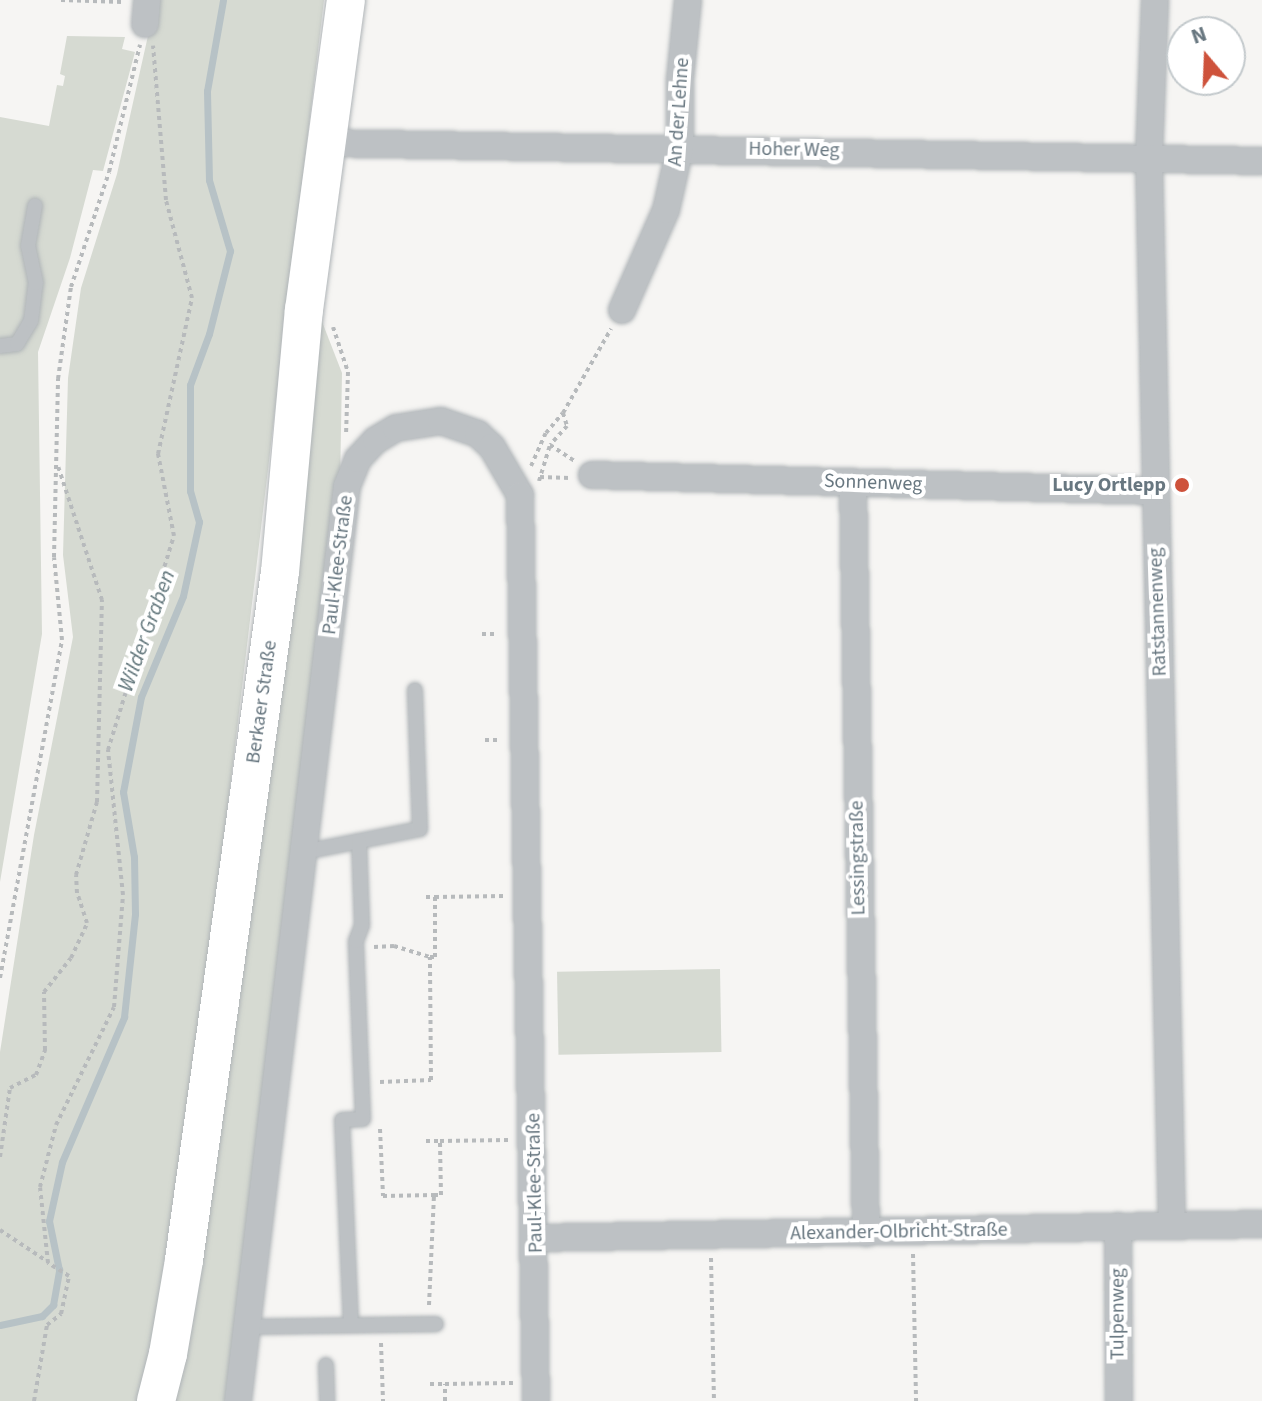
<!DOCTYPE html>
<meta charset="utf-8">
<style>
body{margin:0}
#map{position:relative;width:1262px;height:1401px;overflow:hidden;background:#f6f5f3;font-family:"Source Sans 3",sans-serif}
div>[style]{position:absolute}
.green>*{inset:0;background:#d6dad2;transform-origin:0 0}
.stream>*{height:7px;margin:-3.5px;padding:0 3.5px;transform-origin:3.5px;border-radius:3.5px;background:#b7c2c6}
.path>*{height:4px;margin-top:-2px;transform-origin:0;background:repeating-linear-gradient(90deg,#b7babc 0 4px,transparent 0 8px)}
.roads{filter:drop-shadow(0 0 2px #b0b5b8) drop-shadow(0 0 2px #b0b5b8)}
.service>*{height:14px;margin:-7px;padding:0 7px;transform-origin:7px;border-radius:7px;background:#bdc1c4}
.minor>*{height:26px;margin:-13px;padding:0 13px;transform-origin:13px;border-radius:13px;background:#bdc1c4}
.secondary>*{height:38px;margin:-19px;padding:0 19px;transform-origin:19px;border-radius:19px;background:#fff}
.dots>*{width:22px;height:22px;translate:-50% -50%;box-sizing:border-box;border:4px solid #fff;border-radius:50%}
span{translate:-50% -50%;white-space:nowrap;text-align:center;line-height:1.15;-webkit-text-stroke:8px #fff;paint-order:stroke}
.street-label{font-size:20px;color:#687780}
.poi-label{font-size:20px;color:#687780;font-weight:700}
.right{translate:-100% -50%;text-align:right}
.water-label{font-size:22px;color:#64787d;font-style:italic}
.north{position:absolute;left:1166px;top:16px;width:80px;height:80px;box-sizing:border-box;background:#fff;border:2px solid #c3c9cc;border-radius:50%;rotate:341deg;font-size:22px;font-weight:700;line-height:32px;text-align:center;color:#687780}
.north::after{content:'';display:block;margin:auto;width:28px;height:36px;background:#ce523b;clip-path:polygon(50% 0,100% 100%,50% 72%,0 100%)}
</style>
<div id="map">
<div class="green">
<div style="clip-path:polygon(156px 0,324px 0,214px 922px,150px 1359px,138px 1401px,0 1401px,0 1052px,34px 835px,73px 637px,63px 555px,68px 378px,81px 288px,117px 174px)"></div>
<div style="clip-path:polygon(67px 36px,125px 37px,122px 49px,135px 52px,103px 171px,93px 170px,70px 258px,38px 352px,42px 634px,0 882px,0 117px,49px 126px,57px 85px,63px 86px,65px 76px,60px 74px)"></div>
<div style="clip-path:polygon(321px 319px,342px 373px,340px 486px,230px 1401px,168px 1401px)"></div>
<div style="left:720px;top:969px;width:83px;height:163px;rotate:89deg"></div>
</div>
<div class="stream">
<div style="left:0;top:1325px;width:43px;rotate:-12.1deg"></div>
<div style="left:42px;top:1316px;width:16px;rotate:-45deg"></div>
<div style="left:53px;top:1305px;width:36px;rotate:-80deg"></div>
<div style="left:59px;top:1270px;width:50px;rotate:-101.5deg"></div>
<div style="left:49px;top:1221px;width:60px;rotate:-77.6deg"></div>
<div style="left:62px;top:1162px;width:158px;rotate:-66.8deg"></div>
<div style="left:124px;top:1017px;width:104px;rotate:-83.9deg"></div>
<div style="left:135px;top:914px;width:57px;rotate:-91deg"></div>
<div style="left:134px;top:857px;width:66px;rotate:-99.6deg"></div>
<div style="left:123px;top:792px;width:97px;rotate:-79.3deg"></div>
<div style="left:141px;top:697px;width:109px;rotate:-67.4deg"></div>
<div style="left:183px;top:596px;width:76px;rotate:-77.8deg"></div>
<div style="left:199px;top:522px;width:32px;rotate:-106deg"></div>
<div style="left:190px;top:491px;width:106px;rotate:-90deg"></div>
<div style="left:190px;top:385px;width:54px;rotate:-69.6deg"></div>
<div style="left:209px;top:334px;width:86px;rotate:-75.8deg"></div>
<div style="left:230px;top:251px;width:74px;rotate:-106.5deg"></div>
<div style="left:209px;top:180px;width:89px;rotate:-91.3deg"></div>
<div style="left:207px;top:91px;width:92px;rotate:-80deg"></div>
</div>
<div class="path">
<div style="left:61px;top:0;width:61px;rotate:1.9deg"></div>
<div style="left:333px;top:327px;width:47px;rotate:71.6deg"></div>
<div style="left:348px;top:372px;width:64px;rotate:91.8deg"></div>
<div style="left:563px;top:413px;width:14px;rotate:73deg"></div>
<div style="left:567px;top:426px;width:25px;rotate:132deg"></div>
<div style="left:550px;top:445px;width:30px;rotate:33deg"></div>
<div style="left:531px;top:466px;width:36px;rotate:-66deg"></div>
<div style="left:546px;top:433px;width:26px;rotate:-50deg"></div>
<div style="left:563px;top:413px;width:97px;rotate:-60.3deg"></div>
<div style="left:540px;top:477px;width:30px;rotate:2deg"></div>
<div style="left:539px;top:481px;width:38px;rotate:-73deg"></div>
<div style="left:482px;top:634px;width:15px"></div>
<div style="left:485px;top:740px;width:14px"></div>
<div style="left:426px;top:897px;width:9px"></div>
<div style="left:374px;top:947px;width:20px;rotate:-3deg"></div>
<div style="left:394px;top:946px;width:38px;rotate:17deg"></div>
<div style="left:0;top:978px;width:344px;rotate:-79.6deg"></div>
<div style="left:62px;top:640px;width:83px;rotate:-95.5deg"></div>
<div style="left:54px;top:557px;width:178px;rotate:-88.7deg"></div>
<div style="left:58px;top:379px;width:93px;rotate:-82deg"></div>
<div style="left:71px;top:287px;width:121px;rotate:-71.7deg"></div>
<div style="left:109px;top:172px;width:131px;rotate:-76.3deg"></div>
<div style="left:380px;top:1082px;width:51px;rotate:-2.2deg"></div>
<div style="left:431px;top:1080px;width:123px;rotate:-90.5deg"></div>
<div style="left:430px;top:957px;width:5px"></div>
<div style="left:435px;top:957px;width:60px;rotate:-90deg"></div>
<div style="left:435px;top:897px;width:69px;rotate:-0.8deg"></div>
<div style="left:380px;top:1129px;width:67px;rotate:87.4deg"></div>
<div style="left:383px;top:1196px;width:51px;rotate:-1.1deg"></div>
<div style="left:426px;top:1141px;width:14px"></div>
<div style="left:0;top:1157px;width:70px;rotate:-81.8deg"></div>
<div style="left:10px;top:1088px;width:29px;rotate:-27deg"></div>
<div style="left:36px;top:1075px;width:27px;rotate:-70deg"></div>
<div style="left:45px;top:1050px;width:58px;rotate:-91deg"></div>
<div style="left:44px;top:992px;width:43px;rotate:-51.5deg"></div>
<div style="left:71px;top:958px;width:38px;rotate:-65deg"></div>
<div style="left:87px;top:923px;width:32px;rotate:-108deg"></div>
<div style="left:77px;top:893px;width:18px;rotate:-93deg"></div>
<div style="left:76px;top:875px;width:76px;rotate:-74deg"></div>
<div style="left:97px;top:802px;width:202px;rotate:-88.6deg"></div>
<div style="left:102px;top:600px;width:141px;rotate:-108.2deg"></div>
<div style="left:0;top:1230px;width:58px;rotate:33.7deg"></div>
<div style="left:913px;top:1254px;width:147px;rotate:88.8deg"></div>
<div style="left:711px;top:1258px;width:143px;rotate:88.8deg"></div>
<div style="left:429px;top:1305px;width:110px;rotate:-87.4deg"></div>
<div style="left:434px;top:1195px;width:7px"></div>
<div style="left:441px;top:1195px;width:54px;rotate:-91.1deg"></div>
<div style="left:440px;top:1141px;width:68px;rotate:-0.8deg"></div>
<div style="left:381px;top:1343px;width:58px;rotate:88deg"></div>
<div style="left:430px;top:1384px;width:15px"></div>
<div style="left:34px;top:1401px;width:77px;rotate:-80.3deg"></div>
<div style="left:47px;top:1325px;width:18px;rotate:-38deg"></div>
<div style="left:61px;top:1314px;width:39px;rotate:-78deg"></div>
<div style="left:69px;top:1276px;width:25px;rotate:-148deg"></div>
<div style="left:48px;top:1263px;width:76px;rotate:-96deg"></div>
<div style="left:40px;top:1187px;width:64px;rotate:-75.5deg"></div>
<div style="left:56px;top:1125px;width:131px;rotate:-63.8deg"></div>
<div style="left:114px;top:1007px;width:112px;rotate:-85.4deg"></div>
<div style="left:123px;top:895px;width:146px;rotate:-95.9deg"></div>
<div style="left:108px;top:750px;width:224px;rotate:-72.9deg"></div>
<div style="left:174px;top:536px;width:84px;rotate:-101deg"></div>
<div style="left:158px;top:454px;width:160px;rotate:-77.7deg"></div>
<div style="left:192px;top:298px;width:101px;rotate:-104.9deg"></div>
<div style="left:166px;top:200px;width:155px;rotate:-94.8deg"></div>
<div style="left:445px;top:1401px;width:17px;rotate:-90deg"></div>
<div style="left:445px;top:1384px;width:68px;rotate:-0.8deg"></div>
</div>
<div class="roads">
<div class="service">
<div style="left:0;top:346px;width:17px;rotate:-7deg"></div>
<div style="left:17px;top:344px;width:27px;rotate:-59deg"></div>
<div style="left:31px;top:321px;width:38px;rotate:-83deg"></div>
<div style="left:36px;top:283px;width:38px;rotate:-102deg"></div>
<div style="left:28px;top:246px;width:41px;rotate:-80.1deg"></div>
<div style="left:304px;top:852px;width:118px;rotate:-11.2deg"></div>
<div style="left:420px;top:829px;width:139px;rotate:-92.1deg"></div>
<div style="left:351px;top:1325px;width:205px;rotate:-92.5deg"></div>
<div style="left:342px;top:1120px;width:21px;rotate:-3deg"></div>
<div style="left:363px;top:1119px;width:178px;rotate:-92.3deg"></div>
<div style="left:356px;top:941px;width:17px;rotate:-69deg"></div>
<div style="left:362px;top:925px;width:84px;rotate:-92deg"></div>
<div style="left:247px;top:1327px;width:189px;rotate:-0.9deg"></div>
<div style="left:326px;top:1365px;width:36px;rotate:88deg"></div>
</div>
<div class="minor">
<div style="left:1155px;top:0;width:158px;rotate:92.2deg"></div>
<div style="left:1149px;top:158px;width:1067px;rotate:88.77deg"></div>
<div style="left:145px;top:24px;width:24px;rotate:-85deg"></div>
<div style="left:326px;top:143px;width:936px;rotate:1.1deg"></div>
<div style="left:622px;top:310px;width:109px;rotate:-66.3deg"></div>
<div style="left:666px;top:210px;width:64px;rotate:-77.3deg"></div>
<div style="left:680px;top:148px;width:68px;rotate:-90deg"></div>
<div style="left:680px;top:80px;width:80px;rotate:-84.3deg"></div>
<div style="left:592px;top:475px;width:563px;rotate:1.63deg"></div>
<div style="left:853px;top:482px;width:751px;rotate:89.01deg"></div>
<div style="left:1118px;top:1226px;width:175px;rotate:89.7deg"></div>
<div style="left:536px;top:1238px;width:726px;rotate:-1.1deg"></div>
<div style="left:238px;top:1401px;width:921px;rotate:-83.21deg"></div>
<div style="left:347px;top:486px;width:29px;rotate:-68deg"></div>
<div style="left:358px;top:459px;width:26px;rotate:-47deg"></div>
<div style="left:376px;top:440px;width:23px;rotate:-31deg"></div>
<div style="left:396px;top:428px;width:46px;rotate:-8.8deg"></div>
<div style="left:441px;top:421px;width:39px;rotate:19deg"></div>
<div style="left:478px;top:434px;width:19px;rotate:43deg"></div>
<div style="left:492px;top:447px;width:56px;rotate:59.7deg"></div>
<div style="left:520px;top:495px;width:906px;rotate:88.99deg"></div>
</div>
<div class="secondary">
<div style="left:156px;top:1401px;width:49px;rotate:-75.7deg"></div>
<div style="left:168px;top:1354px;width:95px;rotate:-80.3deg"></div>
<div style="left:184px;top:1260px;width:695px;rotate:-82.06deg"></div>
<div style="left:280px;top:572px;width:263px;rotate:-84.8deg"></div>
<div style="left:304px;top:310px;width:313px;rotate:-82.3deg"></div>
</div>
</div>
<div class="dots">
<div style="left:1182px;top:485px;background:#ce523b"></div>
</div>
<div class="street-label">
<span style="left:679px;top:112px;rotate:-86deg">An der Lehne</span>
<span style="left:794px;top:150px;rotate:1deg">Hoher Weg</span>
<span style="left:873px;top:483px;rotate:2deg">Sonnenweg</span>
<span style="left:338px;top:565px;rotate:-83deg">Paul-Klee-Straße</span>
<span style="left:1158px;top:612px;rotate:-92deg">Ratstannenweg</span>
<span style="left:262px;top:702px;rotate:-82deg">Berkaer Straße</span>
<span style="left:858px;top:858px;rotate:-91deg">Lessingstraße</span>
<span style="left:535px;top:1183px;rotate:-91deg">Paul-Klee-Straße</span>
<span style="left:899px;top:1232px;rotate:-1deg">Alexander-Olbricht-Straße</span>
<span style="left:1118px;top:1314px;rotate:-90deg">Tulpenweg</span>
</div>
<div class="poi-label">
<span class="right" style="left:1166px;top:485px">Lucy Ortlepp</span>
</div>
<div class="water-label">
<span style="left:147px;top:631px;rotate:-70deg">Wilder Graben</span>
</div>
<div class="north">N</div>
</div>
